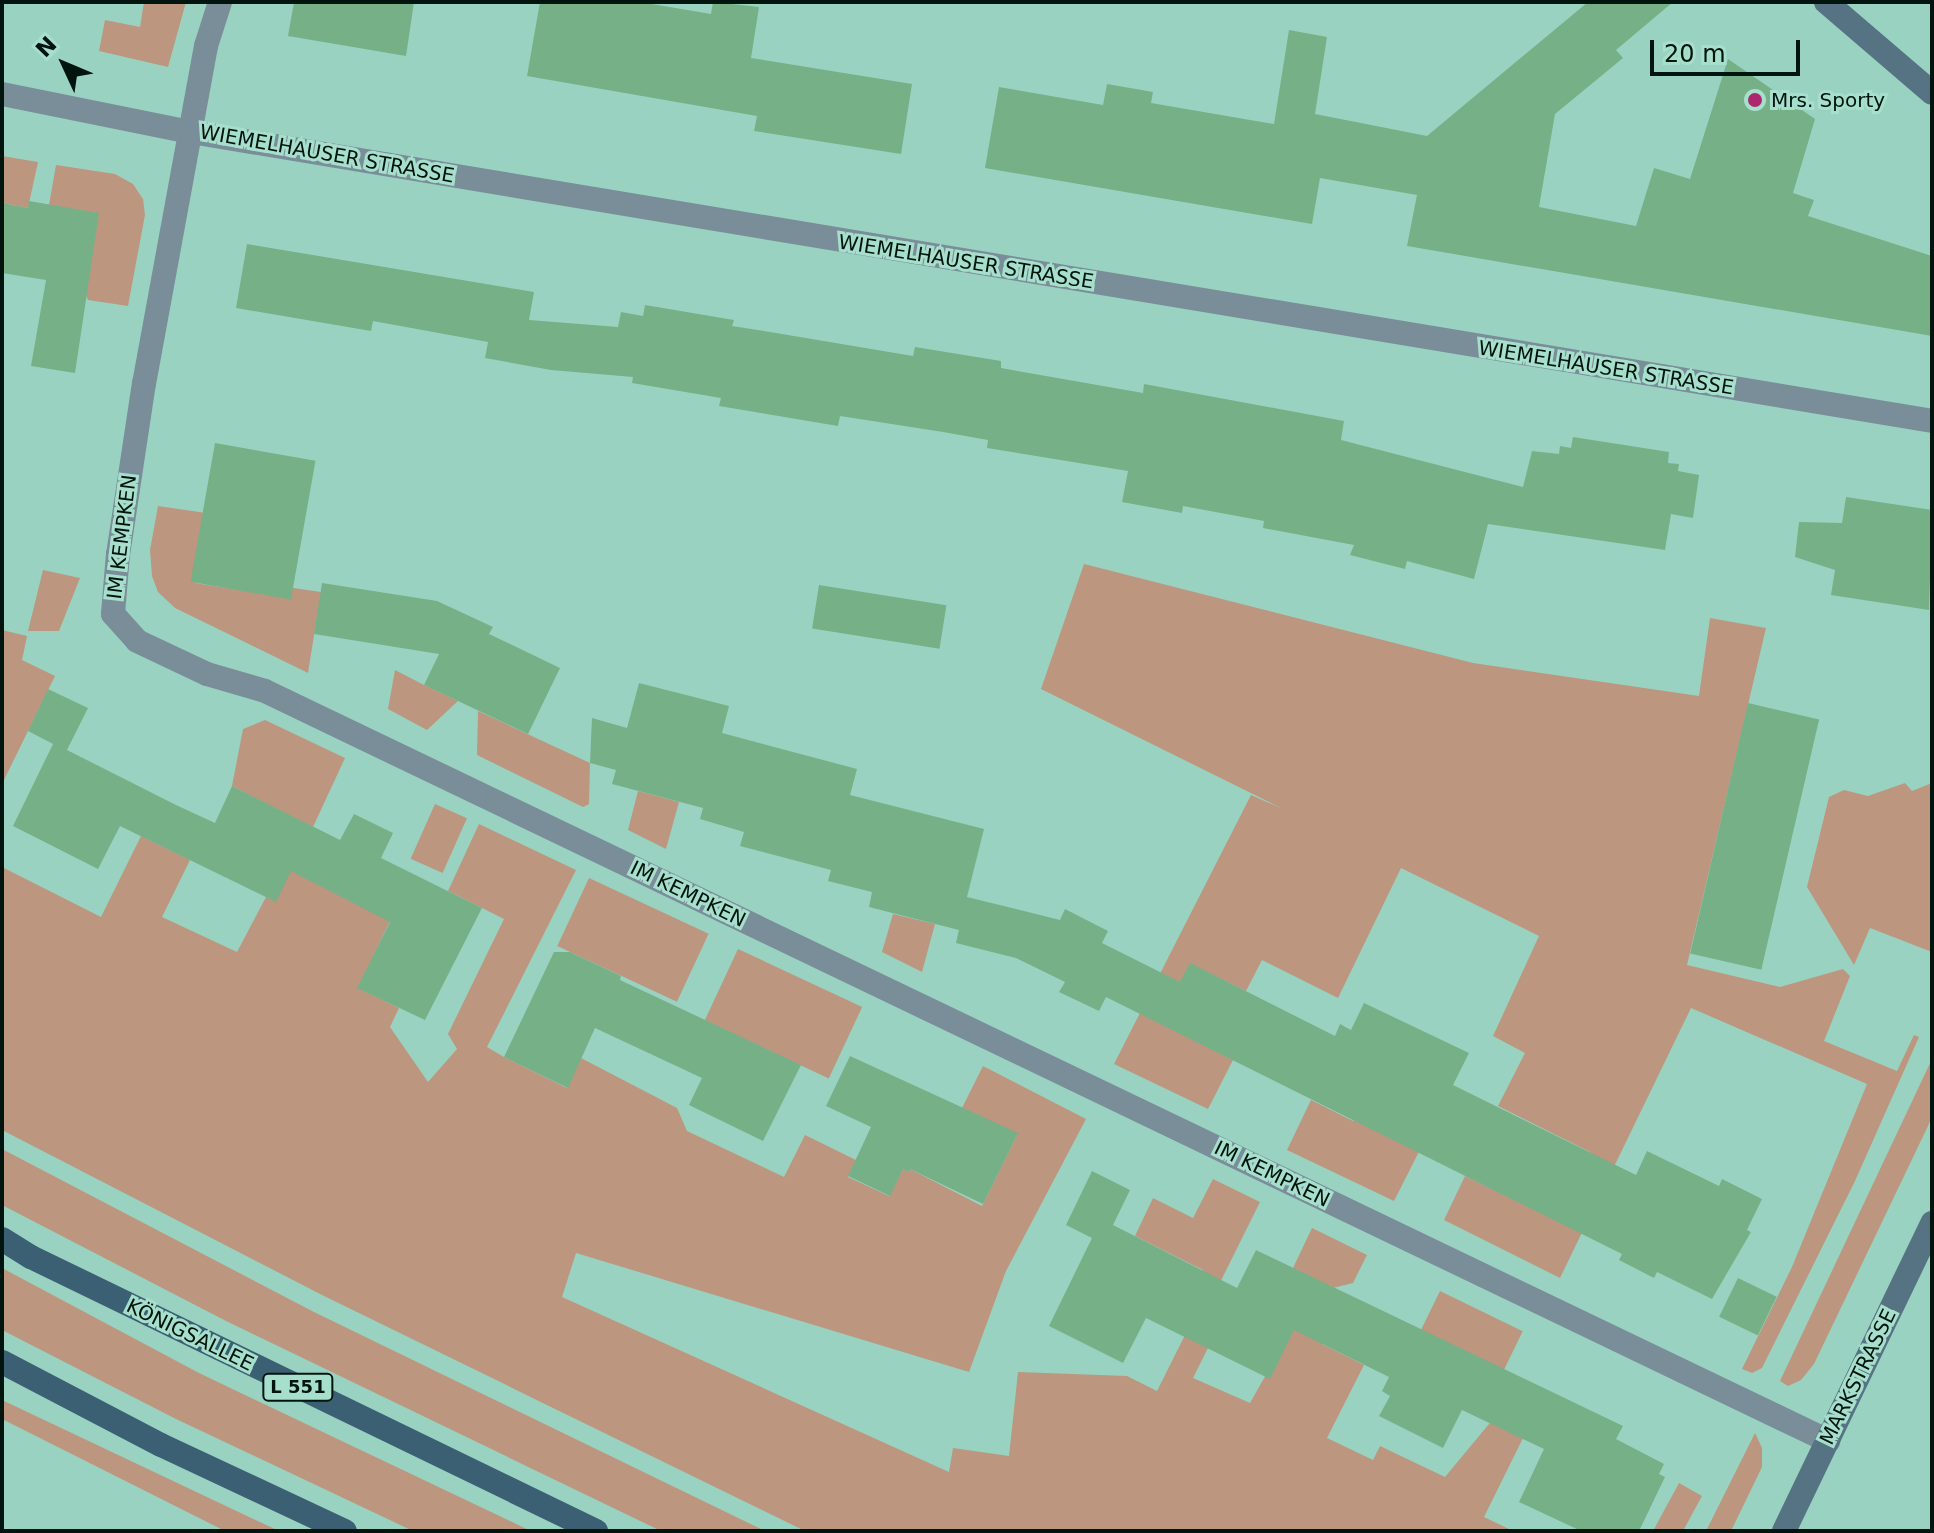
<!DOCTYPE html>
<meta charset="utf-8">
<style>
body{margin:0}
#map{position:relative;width:1934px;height:1533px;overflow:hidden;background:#9ad2c1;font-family:"DejaVu Sans",sans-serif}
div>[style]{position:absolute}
.green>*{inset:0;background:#bc967e;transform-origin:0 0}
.building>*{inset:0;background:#76b087;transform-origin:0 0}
.street>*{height:24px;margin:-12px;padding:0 12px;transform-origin:12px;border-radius:12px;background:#7a8e99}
.secondary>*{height:24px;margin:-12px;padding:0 12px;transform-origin:12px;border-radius:12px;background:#567383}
.primary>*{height:24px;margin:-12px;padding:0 12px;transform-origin:12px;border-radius:12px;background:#3b6074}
.dots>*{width:22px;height:22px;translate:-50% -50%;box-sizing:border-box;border:4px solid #a7dfcd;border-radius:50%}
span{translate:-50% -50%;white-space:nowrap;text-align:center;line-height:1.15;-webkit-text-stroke:6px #a7dfcd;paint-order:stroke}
.shield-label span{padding:2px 6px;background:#a7dfcd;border:2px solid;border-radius:6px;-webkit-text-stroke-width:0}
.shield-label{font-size:18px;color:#01140e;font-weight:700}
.poi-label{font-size:20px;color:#01140e}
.left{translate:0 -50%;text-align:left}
.street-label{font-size:20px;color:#01140e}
.frame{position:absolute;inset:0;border:4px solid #01140e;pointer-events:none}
.north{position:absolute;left:24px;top:24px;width:80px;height:80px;-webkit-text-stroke:6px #a7dfcd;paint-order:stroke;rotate:314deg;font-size:22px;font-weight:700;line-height:32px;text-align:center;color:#01140e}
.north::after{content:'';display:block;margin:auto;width:28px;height:36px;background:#01140e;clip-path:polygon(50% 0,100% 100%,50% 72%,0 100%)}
.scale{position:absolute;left:1650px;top:40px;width:150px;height:36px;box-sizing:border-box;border:4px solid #01140e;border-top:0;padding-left:10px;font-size:24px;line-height:28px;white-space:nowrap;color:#01140e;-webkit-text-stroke:6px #a7dfcd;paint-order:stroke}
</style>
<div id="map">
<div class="green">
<div style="clip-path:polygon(144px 2px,186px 2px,168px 67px,99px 51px,105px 20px,140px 27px)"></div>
<div style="clip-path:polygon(2px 156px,38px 162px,28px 208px,2px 203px)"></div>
<div style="clip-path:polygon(56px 165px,115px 174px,133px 184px,143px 199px,145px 215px,128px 306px,88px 300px,49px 205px)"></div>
<div style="clip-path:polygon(158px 506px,206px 513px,195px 583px,251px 592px,253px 582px,321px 592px,308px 673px,175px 608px,158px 592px,152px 576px,150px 550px)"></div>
<div style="clip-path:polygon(1084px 564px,1473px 663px,1699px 696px,1710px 618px,1766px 628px,1687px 965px,1780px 987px,1843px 969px,1850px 976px,1824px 1041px,1897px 1071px,1914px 1035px,1919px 1037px,1855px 1181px,1762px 1368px,1752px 1373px,1742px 1369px,1792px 1267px,1867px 1084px,1691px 1008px,1560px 1278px,1444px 1220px,1465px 1176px,1557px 1221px,1590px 1152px,1498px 1106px,1525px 1053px,1493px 1036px,1539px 936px,1401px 868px,1338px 998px,1262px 960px,1246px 991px,1190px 964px,1160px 1023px,1233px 1060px,1208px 1109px,1114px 1064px,1251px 795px,1283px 809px,1041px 689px)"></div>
<div style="clip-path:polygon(43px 570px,80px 578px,59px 631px,28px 631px)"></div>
<div style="clip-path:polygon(2px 630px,27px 636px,22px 660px,55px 676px,2px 784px)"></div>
<div style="clip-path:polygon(395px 670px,424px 685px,458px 701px,427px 730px,388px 709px)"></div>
<div style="clip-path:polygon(478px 711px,590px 763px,589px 804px,583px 807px,477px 755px)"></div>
<div style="clip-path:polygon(265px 720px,345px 758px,313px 827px,232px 786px,243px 729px)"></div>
<div style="clip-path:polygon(1905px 783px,1912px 791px,1932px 783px,1932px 952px,1870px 928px,1854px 965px,1807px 887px,1829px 797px,1844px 790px,1868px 796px)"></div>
<div style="clip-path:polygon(638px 791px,679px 802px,666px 849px,628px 830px)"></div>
<div style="left:435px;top:804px;width:35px;height:60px;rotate:24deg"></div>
<div style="clip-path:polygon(479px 824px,576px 870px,487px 1047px,504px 1057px,567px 1088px,581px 1058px,677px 1108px,687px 1131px,784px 1177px,805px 1135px,856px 1160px,848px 1177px,889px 1196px,903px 1169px,908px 1172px,910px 1169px,982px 1206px,1017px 1135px,961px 1110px,983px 1066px,1086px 1119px,1006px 1271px,969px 1372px,576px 1253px,562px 1297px,949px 1472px,953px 1448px,1009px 1456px,1018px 1372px,1127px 1376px,1157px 1391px,1190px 1325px,1178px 1319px,1203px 1270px,1135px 1236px,1153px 1198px,1193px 1218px,1213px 1179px,1260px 1202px,1192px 1339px,1208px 1348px,1193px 1378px,1250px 1403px,1313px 1291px,1341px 1305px,1322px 1344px,1364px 1365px,1327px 1438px,1373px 1460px,1380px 1446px,1445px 1477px,1494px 1418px,1526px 1432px,1484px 1517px,1513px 1531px,805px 1531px,322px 1295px,2px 1130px,2px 867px,101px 917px,141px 836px,190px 860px,162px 917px,237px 952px,266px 897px,275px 901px,305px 842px,390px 921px,358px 988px,399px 1008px,390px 1027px,428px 1082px,457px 1049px,448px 1034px,504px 919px,448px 891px)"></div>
<div style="left:589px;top:878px;width:132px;height:75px;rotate:25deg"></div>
<div style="clip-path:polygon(893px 914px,935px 924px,922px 972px,882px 952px)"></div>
<div style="left:738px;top:949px;width:137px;height:79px;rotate:25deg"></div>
<div style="clip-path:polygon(1932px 1059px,1932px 1116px,1928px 1126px,1814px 1364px,1801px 1380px,1788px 1386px,1780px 1381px)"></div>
<div style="clip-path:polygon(1311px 1100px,1353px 1121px,1355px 1117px,1434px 1122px,1394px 1201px,1287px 1150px)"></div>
<div style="clip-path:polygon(2px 1149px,314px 1312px,765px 1531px,661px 1531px,226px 1321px,2px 1205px)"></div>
<div style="clip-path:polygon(1312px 1228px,1367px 1255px,1353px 1283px,1333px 1288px,1293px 1268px)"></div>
<div style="clip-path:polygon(2px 1268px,199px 1373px,531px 1531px,413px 1531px,176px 1419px,2px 1330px)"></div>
<div style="left:1440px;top:1291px;width:92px;height:44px;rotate:26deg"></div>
<div style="clip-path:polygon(2px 1400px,152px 1471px,279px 1531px,225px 1531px,2px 1419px)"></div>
<div style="clip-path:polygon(1755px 1433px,1762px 1448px,1762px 1467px,1731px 1531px,1706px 1531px)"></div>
<div style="clip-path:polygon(1679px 1483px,1702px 1496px,1683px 1531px,1653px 1531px)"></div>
</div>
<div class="building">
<div style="clip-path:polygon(294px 2px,414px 2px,406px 56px,288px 36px)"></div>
<div style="clip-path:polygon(540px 2px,640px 2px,711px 14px,713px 2px,759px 7px,751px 58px,912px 84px,901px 154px,754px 131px,757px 116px,527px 76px)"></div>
<div style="clip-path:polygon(1588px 2px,1673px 2px,1616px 50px,1623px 58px,1555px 114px,1539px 207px,1636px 226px,1654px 168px,1690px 179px,1728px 59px,1815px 119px,1793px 193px,1814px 200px,1808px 216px,1932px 256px,1932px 336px,1407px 246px,1417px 195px,1320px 178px,1312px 224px,985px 168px,999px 87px,1103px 105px,1107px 84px,1153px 92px,1151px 103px,1274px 124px,1289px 30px,1327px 37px,1315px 114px,1427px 136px)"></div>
<div style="clip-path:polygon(29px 201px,99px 213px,75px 373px,31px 366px,46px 280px,2px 273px,2px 203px,28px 208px)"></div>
<div style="clip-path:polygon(247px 244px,534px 292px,529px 320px,618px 327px,621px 312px,643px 316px,645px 305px,734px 320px,732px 326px,776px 333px,913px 356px,915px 347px,1001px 361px,1001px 368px,1143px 393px,1144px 384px,1344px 421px,1341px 440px,1523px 487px,1532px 451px,1559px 454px,1560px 446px,1571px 448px,1573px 437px,1669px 452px,1668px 463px,1679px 464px,1678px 471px,1699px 475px,1693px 518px,1671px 514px,1665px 550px,1488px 524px,1474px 579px,1407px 561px,1405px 569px,1350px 555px,1354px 545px,1263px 528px,1264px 521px,1183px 506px,1182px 513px,1122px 502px,1128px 471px,987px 448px,988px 440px,943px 432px,840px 416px,838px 426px,719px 406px,721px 398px,632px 383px,633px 377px,551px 370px,485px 358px,488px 342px,373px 321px,371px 331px,236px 308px)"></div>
<div style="left:215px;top:443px;width:102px;height:141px;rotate:10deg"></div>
<div style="clip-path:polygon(1846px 497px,1932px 510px,1929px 610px,1831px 595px,1835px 570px,1795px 557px,1799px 522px,1842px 523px)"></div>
<div style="clip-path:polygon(322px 583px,437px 601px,493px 627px,489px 634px,560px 668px,528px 734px,424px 685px,439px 654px,314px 634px)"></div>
<div style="left:819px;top:585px;width:129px;height:44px;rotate:9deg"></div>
<div style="clip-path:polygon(639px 683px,729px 706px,722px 733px,857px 769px,850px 795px,984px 829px,967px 897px,1060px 920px,1065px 909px,1108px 931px,1102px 943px,1180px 982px,1190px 963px,1335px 1036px,1340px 1024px,1351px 1030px,1364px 1003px,1469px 1053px,1453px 1085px,1636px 1175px,1647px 1151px,1719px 1186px,1722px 1179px,1762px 1199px,1747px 1230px,1751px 1232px,1712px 1299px,1657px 1272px,1654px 1278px,1619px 1260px,1622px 1254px,1106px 997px,1099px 1011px,1059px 992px,1065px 982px,1016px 958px,956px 943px,960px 925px,959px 930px,869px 907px,872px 892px,828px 881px,831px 870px,740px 846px,744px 832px,700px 819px,703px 808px,612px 784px,616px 770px,590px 763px,592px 718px,627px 728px)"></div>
<div style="clip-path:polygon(48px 689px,88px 708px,67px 750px,176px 805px,215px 823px,232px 786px,340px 840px,354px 814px,393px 833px,381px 858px,482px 908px,425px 1020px,357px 988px,390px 922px,291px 871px,276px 902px,120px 826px,98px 869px,13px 826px,53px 744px,28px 731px)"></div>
<div style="left:1748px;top:703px;width:73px;height:257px;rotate:13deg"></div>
<div style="clip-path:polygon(554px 952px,570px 952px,621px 976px,620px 980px,801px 1065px,763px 1141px,689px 1105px,702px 1078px,595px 1028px,568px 1088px,504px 1057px)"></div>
<div style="clip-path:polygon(850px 1056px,1018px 1133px,983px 1204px,910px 1169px,908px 1172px,903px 1169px,890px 1196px,848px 1176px,871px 1127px,826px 1106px)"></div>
<div style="clip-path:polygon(1092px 1171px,1130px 1190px,1113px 1225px,1237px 1288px,1256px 1250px,1623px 1426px,1616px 1439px,1664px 1464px,1659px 1474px,1665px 1477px,1639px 1531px,1581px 1531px,1519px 1502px,1544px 1449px,1462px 1410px,1443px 1448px,1379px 1416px,1390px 1396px,1382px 1391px,1389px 1377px,1294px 1330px,1270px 1379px,1146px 1318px,1123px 1363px,1049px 1326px,1092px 1238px,1066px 1225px)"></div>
<div style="left:1738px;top:1278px;width:43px;height:43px;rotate:26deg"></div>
</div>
<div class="street">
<div style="left:220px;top:2px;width:46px;rotate:107.7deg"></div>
<div style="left:206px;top:46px;width:343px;rotate:100.4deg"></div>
<div style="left:144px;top:383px;width:173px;rotate:98.6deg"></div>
<div style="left:118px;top:554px;width:60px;rotate:94.8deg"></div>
<div style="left:113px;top:614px;width:36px;rotate:48deg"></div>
<div style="left:137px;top:641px;width:77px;rotate:25.2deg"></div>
<div style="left:207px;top:674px;width:60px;rotate:16.3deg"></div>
<div style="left:265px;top:691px;width:1734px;rotate:25.63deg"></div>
<div style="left:2px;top:94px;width:193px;rotate:11.4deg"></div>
<div style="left:191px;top:132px;width:1765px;rotate:9.42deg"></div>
</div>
<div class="secondary">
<div style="left:1826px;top:2px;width:140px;rotate:40.6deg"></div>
<div style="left:1784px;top:1531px;width:342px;rotate:-64.3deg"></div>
</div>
<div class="primary">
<div style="left:2px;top:1239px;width:34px;rotate:32deg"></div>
<div style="left:31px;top:1257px;width:628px;rotate:25.87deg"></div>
<div style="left:2px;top:1362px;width:179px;rotate:27.6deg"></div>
<div style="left:161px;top:1445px;width:203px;rotate:25.1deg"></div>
</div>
<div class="dots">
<div style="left:1755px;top:100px;background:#ac276e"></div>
</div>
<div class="shield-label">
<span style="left:298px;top:1387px">L 551</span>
</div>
<div class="poi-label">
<span class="left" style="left:1771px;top:100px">Mrs. Sporty</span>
</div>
<div class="street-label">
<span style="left:327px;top:154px;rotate:10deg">WIEMELHAUSER STRASSE</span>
<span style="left:966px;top:262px;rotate:9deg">WIEMELHAUSER STRASSE</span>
<span style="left:1606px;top:368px;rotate:9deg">WIEMELHAUSER STRASSE</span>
<span style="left:122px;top:537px;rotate:-83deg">IM KEMPKEN</span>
<span style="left:688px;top:894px;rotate:26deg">IM KEMPKEN</span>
<span style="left:1272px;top:1174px;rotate:26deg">IM KEMPKEN</span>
<span style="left:190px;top:1335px;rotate:26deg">KÖNIGSALLEE</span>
<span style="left:1858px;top:1377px;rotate:-64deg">MARKSTRASSE</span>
</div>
<div class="frame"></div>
<div class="north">N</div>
<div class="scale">20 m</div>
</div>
